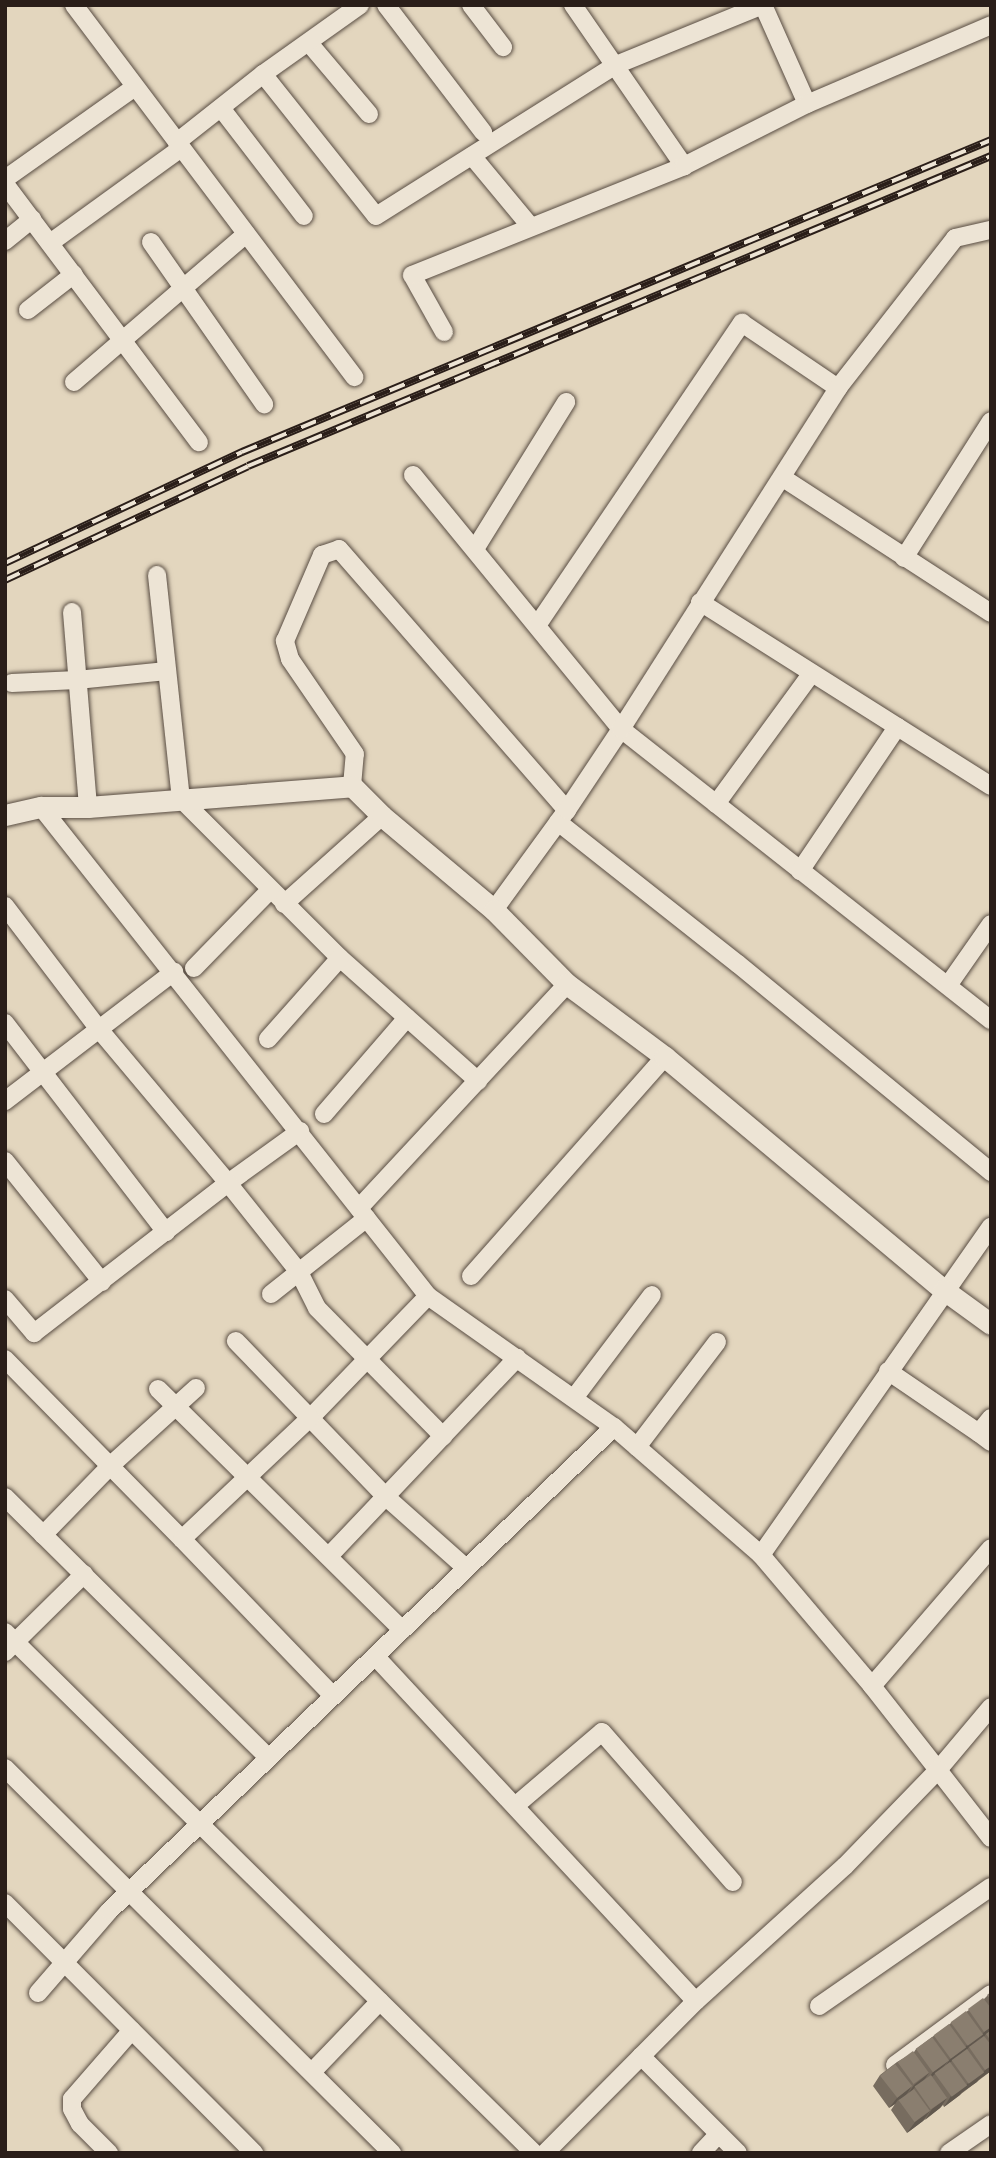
<!DOCTYPE html>
<style>
body{margin:0}
#map{position:relative;width:996px;height:2158px;overflow:hidden;background:#e3d6be;font-family:"IM FELL English",serif}
div>[style]{position:absolute}
.roads{filter:drop-shadow(0 0 2px #584c42) drop-shadow(0 0 2px #584c42)}
.minor>*{height:18px;margin:-9px;padding:0 9px;transform-origin:9px;border-radius:9px;background:#ede4d5}
.tertiary>*{height:21px;margin:-10.5px;padding:0 10.5px;transform-origin:10.5px;border-radius:10.5px;background:#ede4d5}
.rail>*{height:8px;margin-top:-4px;transform-origin:0;background:repeating-linear-gradient(90deg,#ede4d5 0 16px,#2a1e19 0 32px);box-sizing:border-box;border-block:2px solid #2a1e19}
.wall>*{inset:0;background:#776c5f}
.shaded-wall>*{inset:0;background:#61584e}
.building>*{inset:0;background:#8a7e6f;transform-origin:0 0}
span{translate:-50% -50%;white-space:nowrap;text-align:center;line-height:1.15;-webkit-text-stroke:5px #ede4d5;paint-order:stroke}
.frame{position:absolute;inset:0;border:7px solid #2a1e19;pointer-events:none}
</style>
<div id="map">
<div class="roads">
<div class="minor">
<div style="left:74px;top:5px;width:466px;rotate:53deg"></div>
<div style="left:386px;top:5px;width:160px;rotate:52.6deg"></div>
<div style="left:471px;top:5px;width:53px;rotate:52.7deg"></div>
<div style="left:573px;top:5px;width:196px;rotate:55.4deg"></div>
<div style="left:763px;top:5px;width:108px;rotate:66deg"></div>
<div style="left:309px;top:43px;width:93px;rotate:49.8deg"></div>
<div style="left:263px;top:74px;width:181px;rotate:51.5deg"></div>
<div style="left:376px;top:216px;width:284px;rotate:-32.2deg"></div>
<div style="left:616px;top:65px;width:159px;rotate:-22.2deg"></div>
<div style="left:221px;top:108px;width:136px;rotate:52.5deg"></div>
<div style="left:177px;top:142px;width:110px;rotate:-38.3deg"></div>
<div style="left:263px;top:74px;width:119px;rotate:-35.4deg"></div>
<div style="left:472px;top:156px;width:92px;rotate:50.3deg"></div>
<div style="left:5px;top:179px;width:159px;rotate:-35.3deg"></div>
<div style="left:5px;top:184px;width:323px;rotate:53.1deg"></div>
<div style="left:5px;top:241px;width:35px;rotate:-39deg"></div>
<div style="left:151px;top:242px;width:198px;rotate:55.1deg"></div>
<div style="left:50px;top:243px;width:162px;rotate:-35.9deg"></div>
<div style="left:28px;top:310px;width:58px;rotate:-38deg"></div>
<div style="left:444px;top:332px;width:65px;rotate:-119.3deg"></div>
<div style="left:412px;top:275px;width:293px;rotate:-21.8deg"></div>
<div style="left:684px;top:166px;width:138px;rotate:-26.8deg"></div>
<div style="left:807px;top:104px;width:200px;rotate:-23.2deg"></div>
<div style="left:74px;top:382px;width:227px;rotate:-40.7deg"></div>
<div style="left:413px;top:475px;width:328px;rotate:50.7deg"></div>
<div style="left:621px;top:729px;width:471px;rotate:38.2deg"></div>
<div style="left:783px;top:478px;width:248px;rotate:33deg"></div>
<div style="left:475px;top:549px;width:173px;rotate:-58.2deg"></div>
<div style="left:904px;top:558px;width:162px;rotate:-57.6deg"></div>
<div style="left:157px;top:575px;width:225px;rotate:83.9deg"></div>
<div style="left:181px;top:799px;width:225px;rotate:45deg"></div>
<div style="left:340px;top:958px;width:185px;rotate:41.7deg"></div>
<div style="left:700px;top:602px;width:344px;rotate:32.3deg"></div>
<div style="left:72px;top:612px;width:196px;rotate:85.3deg"></div>
<div style="left:538px;top:624px;width:364px;rotate:-55.9deg"></div>
<div style="left:742px;top:323px;width:116px;rotate:34.1deg"></div>
<div style="left:12px;top:683px;width:65px;rotate:-2.6deg"></div>
<div style="left:77px;top:680px;width:90px;rotate:-5.7deg"></div>
<div style="left:352px;top:786px;width:32px;rotate:-85deg"></div>
<div style="left:355px;top:754px;width:115px;rotate:-124.4deg"></div>
<div style="left:290px;top:659px;width:19px;rotate:-106deg"></div>
<div style="left:285px;top:641px;width:94px;rotate:-66.7deg"></div>
<div style="left:322px;top:555px;width:18px;rotate:-19deg"></div>
<div style="left:339px;top:549px;width:347px;rotate:48.9deg"></div>
<div style="left:716px;top:804px;width:162px;rotate:-53.8deg"></div>
<div style="left:41px;top:807px;width:624px;rotate:51.64deg"></div>
<div style="left:428px;top:1296px;width:228px;rotate:35.2deg"></div>
<div style="left:614px;top:1427px;width:195px;rotate:41deg"></div>
<div style="left:761px;top:1555px;width:172px;rotate:49.7deg"></div>
<div style="left:872px;top:1686px;width:107px;rotate:51.8deg"></div>
<div style="left:938px;top:1770px;width:82px;rotate:-49.9deg"></div>
<div style="left:558px;top:822px;width:229px;rotate:38.3deg"></div>
<div style="left:738px;top:964px;width:328px;rotate:39.4deg"></div>
<div style="left:800px;top:871px;width:174px;rotate:-56deg"></div>
<div style="left:284px;top:904px;width:132px;rotate:-41.9deg"></div>
<div style="left:5px;top:906px;width:153px;rotate:52.7deg"></div>
<div style="left:98px;top:1028px;width:202px;rotate:50deg"></div>
<div style="left:228px;top:1183px;width:89px;rotate:-35.8deg"></div>
<div style="left:494px;top:910px;width:124px;rotate:-53.9deg"></div>
<div style="left:567px;top:810px;width:97px;rotate:-56.3deg"></div>
<div style="left:621px;top:729px;width:404px;rotate:-57.5deg"></div>
<div style="left:838px;top:388px;width:190px;rotate:-52deg"></div>
<div style="left:955px;top:238px;width:37px;rotate:-13deg"></div>
<div style="left:194px;top:968px;width:109px;rotate:-45.7deg"></div>
<div style="left:949px;top:984px;width:73px;rotate:-55deg"></div>
<div style="left:5px;top:1023px;width:264px;rotate:52.4deg"></div>
<div style="left:268px;top:1039px;width:108px;rotate:-48.4deg"></div>
<div style="left:5px;top:1101px;width:213px;rotate:-37.4deg"></div>
<div style="left:324px;top:1114px;width:127px;rotate:-49.2deg"></div>
<div style="left:5px;top:1161px;width:155px;rotate:51.3deg"></div>
<div style="left:359px;top:1208px;width:306px;rotate:-47.1deg"></div>
<div style="left:471px;top:1276px;width:293px;rotate:-48.5deg"></div>
<div style="left:271px;top:1294px;width:122px;rotate:-38.4deg"></div>
<div style="left:428px;top:1296px;width:170px;rotate:134deg"></div>
<div style="left:310px;top:1418px;width:108px;rotate:46.1deg"></div>
<div style="left:385px;top:1496px;width:108px;rotate:41.6deg"></div>
<div style="left:5px;top:1299px;width:45px;rotate:49.5deg"></div>
<div style="left:34px;top:1333px;width:245px;rotate:-37.7deg"></div>
<div style="left:228px;top:1183px;width:114px;rotate:51.4deg"></div>
<div style="left:299px;top:1272px;width:40px;rotate:63.4deg"></div>
<div style="left:317px;top:1308px;width:180px;rotate:45.5deg"></div>
<div style="left:5px;top:1359px;width:252px;rotate:45.5deg"></div>
<div style="left:182px;top:1539px;width:176px;rotate:-43.4deg"></div>
<div style="left:310px;top:1418px;width:107px;rotate:-133.9deg"></div>
<div style="left:888px;top:1371px;width:110px;rotate:34.3deg"></div>
<div style="left:158px;top:1389px;width:343px;rotate:44.6deg"></div>
<div style="left:574px;top:1398px;width:129px;rotate:-52.9deg"></div>
<div style="left:991px;top:1418px;width:19px;rotate:129deg"></div>
<div style="left:979px;top:1433px;width:15px;rotate:37deg"></div>
<div style="left:637px;top:1447px;width:132px;rotate:-52.7deg"></div>
<div style="left:5px;top:1497px;width:371px;rotate:44.7deg"></div>
<div style="left:43px;top:1535px;width:96px;rotate:-45.8deg"></div>
<div style="left:110px;top:1466px;width:116px;rotate:-42.2deg"></div>
<div style="left:182px;top:1539px;width:218px;rotate:46.1deg"></div>
<div style="left:330px;top:1555px;width:272px;rotate:-46.5deg"></div>
<div style="left:761px;top:1555px;width:401px;rotate:-55deg"></div>
<div style="left:5px;top:1632px;width:742px;rotate:44.56deg"></div>
<div style="left:5px;top:1652px;width:111px;rotate:-44.6deg"></div>
<div style="left:375px;top:1656px;width:471px;rotate:47.1deg"></div>
<div style="left:872px;top:1686px;width:182px;rotate:-49.2deg"></div>
<div style="left:5px;top:1768px;width:546px;rotate:44.85deg"></div>
<div style="left:515px;top:1806px;width:114px;rotate:-40.4deg"></div>
<div style="left:602px;top:1732px;width:199px;rotate:48.9deg"></div>
<div style="left:5px;top:1903px;width:353px;rotate:45.1deg"></div>
<div style="left:38px;top:1993px;width:108px;rotate:-49.1deg"></div>
<div style="left:109px;top:1911px;width:699px;rotate:-43.78deg"></div>
<div style="left:819px;top:2006px;width:209px;rotate:-34.7deg"></div>
<div style="left:641px;top:2056px;width:137px;rotate:45deg"></div>
<div style="left:895px;top:2065px;width:119px;rotate:-36.5deg"></div>
<div style="left:312px;top:2072px;width:98px;rotate:-46.2deg"></div>
<div style="left:109px;top:2153px;width:41px;rotate:-135deg"></div>
<div style="left:80px;top:2124px;width:17px;rotate:-118deg"></div>
<div style="left:72px;top:2109px;width:10px;rotate:-90deg"></div>
<div style="left:72px;top:2099px;width:91px;rotate:-49deg"></div>
<div style="left:545px;top:2153px;width:214px;rotate:-45.2deg"></div>
<div style="left:696px;top:2001px;width:201px;rotate:-42.2deg"></div>
<div style="left:845px;top:1866px;width:134px;rotate:-45.9deg"></div>
<div style="left:938px;top:1770px;width:86px;rotate:52.1deg"></div>
<div style="left:701px;top:2153px;width:26px;rotate:-47deg"></div>
<div style="left:949px;top:2153px;width:51px;rotate:-34.6deg"></div>
</div>
<div class="tertiary">
<div style="left:5px;top:815px;width:37px;rotate:-13deg"></div>
<div style="left:41px;top:807px;width:47px"></div>
<div style="left:88px;top:807px;width:265px;rotate:-4.5deg"></div>
<div style="left:352px;top:786px;width:42px;rotate:45deg"></div>
<div style="left:382px;top:816px;width:146px;rotate:40deg"></div>
<div style="left:494px;top:910px;width:104px;rotate:45.4deg"></div>
<div style="left:567px;top:984px;width:122px;rotate:36.7deg"></div>
<div style="left:665px;top:1057px;width:363px;rotate:39.9deg"></div>
<div style="left:944px;top:1290px;width:58px;rotate:35.9deg"></div>
</div>
</div>
<div class="rail">
<div style="left:5px;top:563px;width:262px;rotate:-25.1deg"></div>
<div style="left:242px;top:452px;width:811px;rotate:-22.61deg"></div>
<div style="left:5px;top:580px;width:268px;rotate:-25.1deg"></div>
<div style="left:248px;top:466px;width:805px;rotate:-22.65deg"></div>
</div>
<div class="wall">
<div style="clip-path:polygon(991px 1992px,991px 2071px,944px 2107px,943px 2105px,940px 2108px,907px 2133px,891px 2110px,895px 2104px,889px 2108px,873px 2086px,880px 2075px,897px 2062px,914px 2052px,916px 2049px,951px 2023px,984px 1999px)"></div>
</div>
<div class="shaded-wall">
<div style="clip-path:polygon(991px 2027px,991px 2032px,986px 2034px,983px 2038px,977px 2042px,984px 2032px)"></div>
<div style="clip-path:polygon(983px 2034px,975px 2044px,969px 2047px,966px 2051px,960px 2055px,967px 2045px)"></div>
<div style="clip-path:polygon(966px 2047px,959px 2057px,952px 2061px,943px 2069px,950px 2059px)"></div>
<div style="clip-path:polygon(949px 2060px,941px 2070px,935px 2074px,926px 2082px,933px 2072px)"></div>
<div style="clip-path:polygon(991px 2066px,991px 2071px,978px 2080px,985px 2070px)"></div>
<div style="clip-path:polygon(984px 2072px,977px 2082px,961px 2093px,968px 2083px)"></div>
<div style="clip-path:polygon(929px 2073px,922px 2083px,915px 2087px,912px 2091px,907px 2095px,914px 2085px)"></div>
<div style="clip-path:polygon(967px 2085px,960px 2095px,944px 2107px,951px 2096px)"></div>
<div style="clip-path:polygon(912px 2086px,905px 2097px,898px 2100px,895px 2104px,889px 2108px,897px 2098px)"></div>
<div style="clip-path:polygon(947px 2098px,940px 2108px,925px 2120px,932px 2109px)"></div>
<div style="clip-path:polygon(930px 2111px,923px 2121px,907px 2133px,915px 2122px)"></div>
</div>
<div class="building">
<div style="clip-path:polygon(991px 1992px,991px 2000px,987px 1995px)"></div>
<div style="clip-path:polygon(983px 1998px,991px 2008px,991px 2027px,984px 2032px,968px 2009px)"></div>
<div style="left:966px;top:2011px;width:29px;height:19px;rotate:54deg"></div>
<div style="left:949px;top:2024px;width:29px;height:19px;rotate:54deg"></div>
<div style="clip-path:polygon(991px 2030px,991px 2041px,986px 2034px)"></div>
<div style="clip-path:polygon(984px 2036px,991px 2045px,991px 2066px,985px 2070px,969px 2047px)"></div>
<div style="left:932px;top:2037px;width:29px;height:20px;rotate:54deg"></div>
<div style="left:967px;top:2049px;width:29px;height:19px;rotate:54deg"></div>
<div style="left:913px;top:2051px;width:27px;height:19px;rotate:54deg"></div>
<div style="left:950px;top:2062px;width:29px;height:19px;rotate:54deg"></div>
<div style="left:895px;top:2064px;width:28px;height:19px;rotate:52deg"></div>
<div style="left:931px;top:2075px;width:28px;height:20px;rotate:55deg"></div>
<div style="left:914px;top:2089px;width:27px;height:19px;rotate:54deg"></div>
</div>
<div class="frame"></div>
</div>
